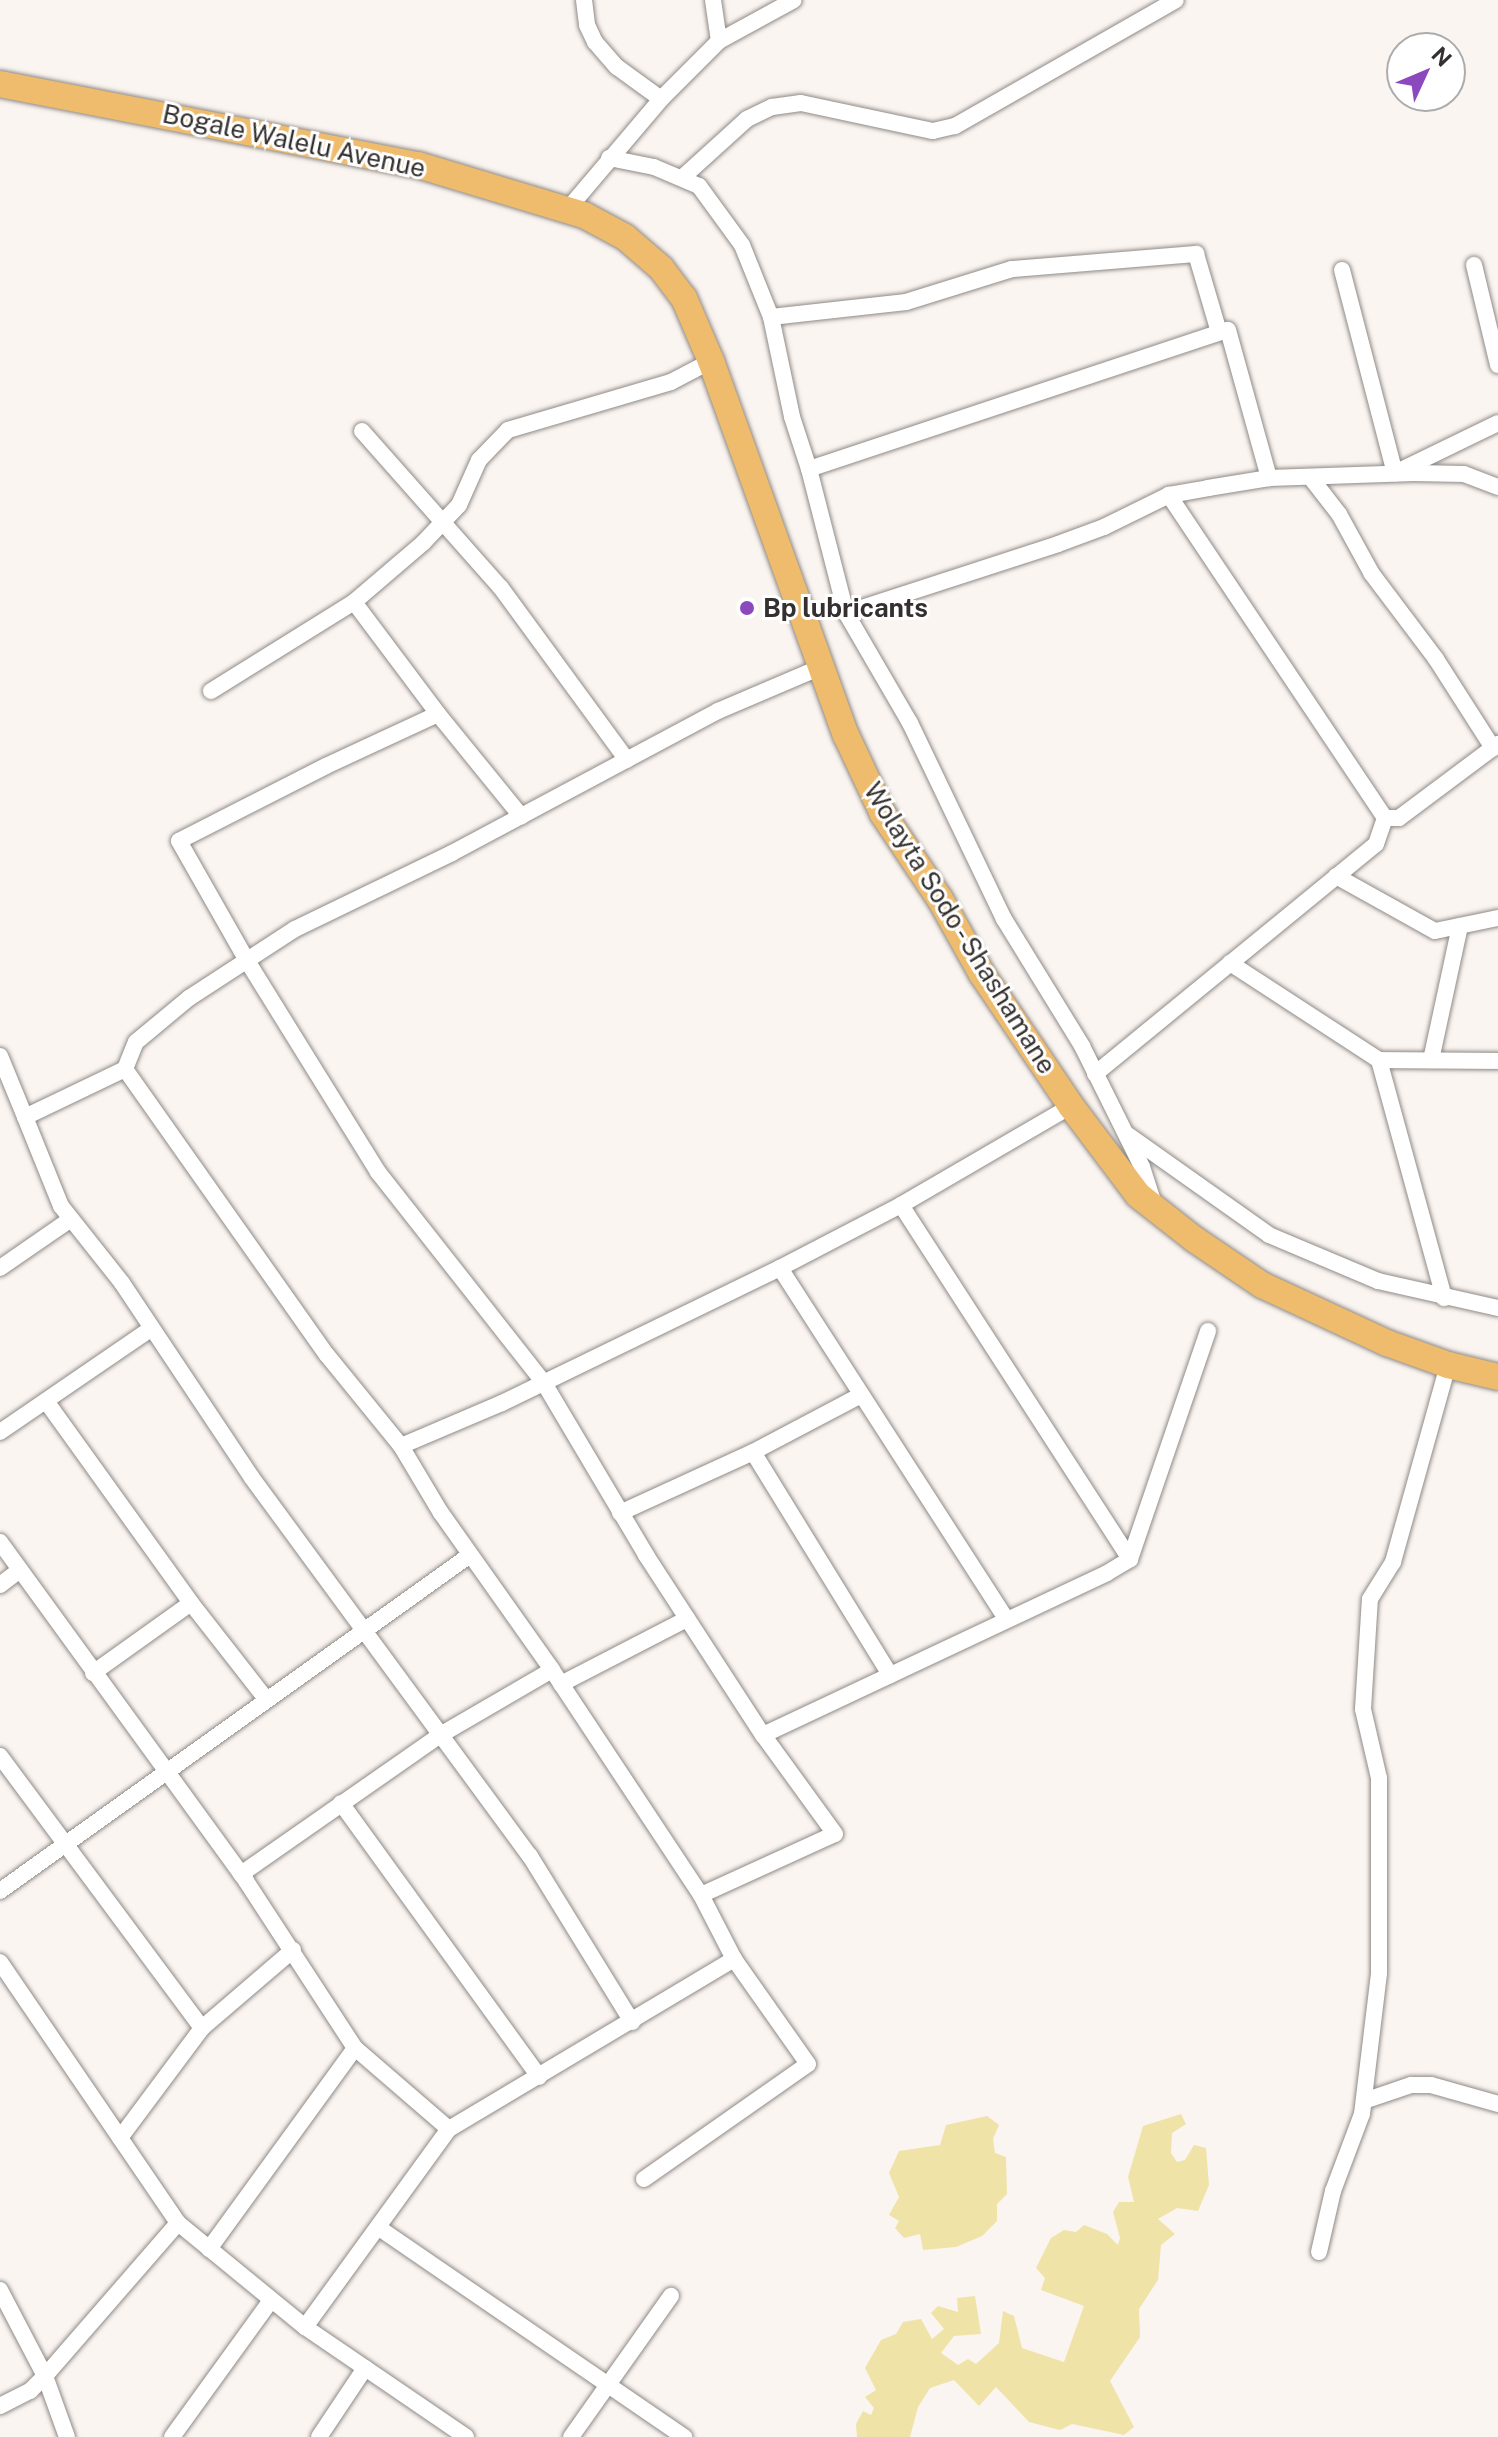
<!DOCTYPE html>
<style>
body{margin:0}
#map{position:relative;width:1498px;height:2437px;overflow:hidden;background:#fbf5f1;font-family:"Public Sans",sans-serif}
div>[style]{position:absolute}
.green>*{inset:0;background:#efe3a8}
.roads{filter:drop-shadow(0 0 2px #8f8a86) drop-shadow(0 0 2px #8f8a86)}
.minor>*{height:16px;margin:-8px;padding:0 8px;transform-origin:8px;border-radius:8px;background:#fff}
.trunk>*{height:26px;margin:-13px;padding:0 13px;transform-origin:13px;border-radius:13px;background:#eebc6c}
.dots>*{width:22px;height:22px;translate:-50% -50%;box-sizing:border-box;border:4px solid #fff;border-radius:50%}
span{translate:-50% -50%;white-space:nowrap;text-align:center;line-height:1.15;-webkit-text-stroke:6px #fff;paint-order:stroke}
.street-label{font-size:26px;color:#33302f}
.poi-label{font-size:26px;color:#33302f;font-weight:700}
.left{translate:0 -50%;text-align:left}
.north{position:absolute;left:1386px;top:32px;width:80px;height:80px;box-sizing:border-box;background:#fff;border:2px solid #adacac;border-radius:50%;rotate:46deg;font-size:22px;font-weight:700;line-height:32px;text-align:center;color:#33302f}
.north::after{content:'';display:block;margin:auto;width:28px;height:36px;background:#8c49be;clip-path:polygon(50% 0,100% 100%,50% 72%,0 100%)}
</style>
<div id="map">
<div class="green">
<div style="clip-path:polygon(1181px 2114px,1186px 2124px,1172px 2133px,1171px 2153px,1177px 2162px,1185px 2160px,1194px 2145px,1206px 2148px,1209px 2185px,1198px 2211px,1177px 2208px,1158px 2219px,1175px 2234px,1161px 2245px,1158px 2280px,1139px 2309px,1140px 2337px,1110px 2381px,1134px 2427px,1124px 2435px,1072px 2424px,1060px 2430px,1029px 2422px,996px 2387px,979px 2406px,954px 2380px,930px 2388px,918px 2407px,910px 2437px,857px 2437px,856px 2424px,863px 2411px,871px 2415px,874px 2408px,865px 2397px,876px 2390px,865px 2368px,881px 2340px,896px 2334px,903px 2322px,921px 2319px,932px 2339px,944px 2329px,931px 2313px,938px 2306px,958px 2312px,957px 2298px,975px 2296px,981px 2334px,954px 2336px,941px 2353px,958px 2365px,968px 2359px,976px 2364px,999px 2343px,1003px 2311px,1014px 2316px,1022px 2348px,1064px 2362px,1084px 2306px,1041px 2290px,1045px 2278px,1036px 2268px,1051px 2238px,1064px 2230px,1076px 2232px,1084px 2225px,1107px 2234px,1118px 2245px,1120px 2238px,1113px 2212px,1119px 2202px,1134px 2202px,1128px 2177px,1143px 2126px)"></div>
<div style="clip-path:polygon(987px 2116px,999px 2125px,993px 2139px,995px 2153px,1006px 2157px,1007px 2194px,997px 2204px,997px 2221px,982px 2236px,956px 2247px,923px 2250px,920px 2234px,904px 2238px,895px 2228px,899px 2221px,889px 2215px,899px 2197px,889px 2173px,899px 2151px,940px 2145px,946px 2125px)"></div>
</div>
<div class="roads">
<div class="minor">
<div style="left:584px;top:0;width:25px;rotate:83deg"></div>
<div style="left:587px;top:25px;width:19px;rotate:65deg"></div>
<div style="left:595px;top:42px;width:33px;rotate:49deg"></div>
<div style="left:617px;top:67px;width:54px;rotate:36deg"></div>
<div style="left:713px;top:0;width:41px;rotate:81.7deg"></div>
<div style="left:609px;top:158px;width:46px;rotate:11.3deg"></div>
<div style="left:654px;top:167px;width:49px;rotate:22.9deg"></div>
<div style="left:699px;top:186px;width:73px;rotate:53.9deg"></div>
<div style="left:742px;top:245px;width:78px;rotate:68.1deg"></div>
<div style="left:771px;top:317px;width:102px;rotate:78.1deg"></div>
<div style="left:792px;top:417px;width:55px;rotate:71.9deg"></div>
<div style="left:809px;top:469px;width:149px;rotate:75.6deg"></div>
<div style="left:846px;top:613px;width:127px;rotate:59.8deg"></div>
<div style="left:910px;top:723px;width:217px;rotate:64.4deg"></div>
<div style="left:1004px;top:919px;width:149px;rotate:58.4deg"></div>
<div style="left:1082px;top:1046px;width:135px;rotate:63.6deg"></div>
<div style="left:1142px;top:1167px;width:42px;rotate:72deg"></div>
<div style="left:683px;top:177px;width:86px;rotate:-42.2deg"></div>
<div style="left:747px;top:119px;width:28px;rotate:-26deg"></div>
<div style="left:772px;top:107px;width:29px;rotate:-8deg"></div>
<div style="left:801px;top:103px;width:135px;rotate:12deg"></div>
<div style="left:933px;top:131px;width:23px;rotate:-13deg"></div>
<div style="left:955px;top:126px;width:254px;rotate:-29.7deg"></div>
<div style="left:567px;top:210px;width:145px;rotate:-49.7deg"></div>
<div style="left:661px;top:99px;width:82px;rotate:-45deg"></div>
<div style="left:719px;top:41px;width:85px;rotate:-28.7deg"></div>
<div style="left:1474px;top:265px;width:103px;rotate:76.5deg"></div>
<div style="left:1342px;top:270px;width:210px;rotate:75.4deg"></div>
<div style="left:1395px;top:473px;width:114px;rotate:-25.9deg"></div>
<div style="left:771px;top:317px;width:136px;rotate:-6.3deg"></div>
<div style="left:906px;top:302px;width:111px;rotate:-17.3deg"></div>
<div style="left:1012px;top:269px;width:185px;rotate:-4.7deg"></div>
<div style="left:1196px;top:254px;width:81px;rotate:73.6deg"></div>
<div style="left:711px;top:361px;width:45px;rotate:152.3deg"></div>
<div style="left:671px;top:382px;width:170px;rotate:163.6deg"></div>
<div style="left:508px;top:430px;width:42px;rotate:134deg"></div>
<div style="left:479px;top:460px;width:49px;rotate:114deg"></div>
<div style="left:459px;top:505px;width:52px;rotate:133.5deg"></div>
<div style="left:423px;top:543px;width:91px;rotate:139.5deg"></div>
<div style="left:354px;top:602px;width:140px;rotate:53.1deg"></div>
<div style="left:438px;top:714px;width:123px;rotate:155.1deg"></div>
<div style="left:326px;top:766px;width:165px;rotate:153deg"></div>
<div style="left:179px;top:841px;width:136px;rotate:60.4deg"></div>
<div style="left:246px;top:959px;width:251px;rotate:58.2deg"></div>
<div style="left:378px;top:1172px;width:268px;rotate:51.8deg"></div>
<div style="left:544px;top:1383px;width:200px;rotate:59.3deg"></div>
<div style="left:646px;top:1555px;width:215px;rotate:57deg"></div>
<div style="left:362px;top:431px;width:210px;rotate:48.5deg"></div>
<div style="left:501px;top:588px;width:213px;rotate:53.8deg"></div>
<div style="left:809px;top:469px;width:441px;rotate:-18.4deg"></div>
<div style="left:1228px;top:330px;width:154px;rotate:74.5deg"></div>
<div style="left:1311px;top:478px;width:46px;rotate:52.1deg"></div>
<div style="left:1339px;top:514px;width:68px;rotate:61.2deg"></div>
<div style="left:1372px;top:574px;width:106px;rotate:53deg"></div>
<div style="left:1436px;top:659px;width:106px;rotate:57.4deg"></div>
<div style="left:846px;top:613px;width:223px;rotate:-18deg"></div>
<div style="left:1058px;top:544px;width:49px;rotate:-20.3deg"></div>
<div style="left:1104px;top:527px;width:72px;rotate:-26.2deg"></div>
<div style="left:1169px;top:495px;width:40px;rotate:-10deg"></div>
<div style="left:1208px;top:488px;width:62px;rotate:-9.3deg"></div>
<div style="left:1269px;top:478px;width:145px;rotate:-2deg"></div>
<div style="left:1414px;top:473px;width:50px;rotate:1.1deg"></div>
<div style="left:1464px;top:474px;width:36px;rotate:21deg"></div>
<div style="left:211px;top:691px;width:168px;rotate:-31.9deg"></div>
<div style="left:438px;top:714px;width:132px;rotate:50.9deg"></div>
<div style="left:1385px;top:818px;width:14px"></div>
<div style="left:1399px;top:818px;width:124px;rotate:-36.8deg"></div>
<div style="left:1336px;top:876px;width:113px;rotate:29.1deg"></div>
<div style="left:1435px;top:931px;width:64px;rotate:-11.7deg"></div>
<div style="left:1230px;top:963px;width:178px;rotate:33.1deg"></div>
<div style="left:1379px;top:1060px;width:119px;rotate:0.5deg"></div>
<div style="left:0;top:1056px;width:66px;rotate:67.7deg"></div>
<div style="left:25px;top:1117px;width:111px;rotate:-25.6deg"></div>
<div style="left:125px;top:1069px;width:350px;rotate:54.8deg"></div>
<div style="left:327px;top:1355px;width:117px;rotate:50.9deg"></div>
<div style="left:401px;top:1446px;width:78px;rotate:59.2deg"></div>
<div style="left:441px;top:1513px;width:192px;rotate:54.7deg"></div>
<div style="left:1379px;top:1060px;width:247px;rotate:74.7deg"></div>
<div style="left:1431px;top:1060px;width:137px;rotate:-77.8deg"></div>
<div style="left:125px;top:1069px;width:29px;rotate:-68deg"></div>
<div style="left:136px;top:1042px;width:69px;rotate:-39.7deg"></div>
<div style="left:189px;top:998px;width:126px;rotate:-33.1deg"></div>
<div style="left:295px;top:929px;width:174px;rotate:-25.8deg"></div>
<div style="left:452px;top:853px;width:302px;rotate:-28.1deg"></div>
<div style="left:718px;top:711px;width:112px;rotate:-23.1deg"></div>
<div style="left:1095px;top:1074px;width:363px;rotate:-39.3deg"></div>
<div style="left:1376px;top:844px;width:28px;rotate:-71deg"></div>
<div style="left:1385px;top:818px;width:389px;rotate:-123.8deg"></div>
<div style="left:25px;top:1117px;width:96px;rotate:68deg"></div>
<div style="left:61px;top:1206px;width:98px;rotate:51.6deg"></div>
<div style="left:122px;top:1283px;width:234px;rotate:56.3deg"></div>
<div style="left:252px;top:1478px;width:469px;rotate:53.7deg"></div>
<div style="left:530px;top:1856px;width:195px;rotate:58.4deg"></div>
<div style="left:1128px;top:1135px;width:173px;rotate:35.3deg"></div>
<div style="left:1269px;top:1235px;width:118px;rotate:22.9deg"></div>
<div style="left:1378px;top:1281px;width:123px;rotate:12.7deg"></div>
<div style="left:901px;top:1205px;width:422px;rotate:57.1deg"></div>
<div style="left:0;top:1268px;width:86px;rotate:-34.6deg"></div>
<div style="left:780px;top:1268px;width:417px;rotate:57.2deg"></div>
<div style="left:46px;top:1401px;width:249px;rotate:54.3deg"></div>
<div style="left:191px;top:1603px;width:122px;rotate:52deg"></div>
<div style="left:0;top:1432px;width:184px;rotate:-34.4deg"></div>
<div style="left:401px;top:1446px;width:110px;rotate:-23.1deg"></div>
<div style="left:502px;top:1403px;width:309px;rotate:-25.9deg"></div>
<div style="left:780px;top:1268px;width:136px;rotate:-27.5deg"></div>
<div style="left:901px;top:1205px;width:197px;rotate:-30.2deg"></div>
<div style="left:753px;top:1452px;width:262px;rotate:58.4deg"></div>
<div style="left:620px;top:1513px;width:146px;rotate:-24.6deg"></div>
<div style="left:753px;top:1452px;width:122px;rotate:-27.8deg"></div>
<div style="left:0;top:1542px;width:419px;rotate:54deg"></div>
<div style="left:246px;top:1881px;width:199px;rotate:56.9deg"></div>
<div style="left:355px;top:2048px;width:124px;rotate:40.8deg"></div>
<div style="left:0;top:1585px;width:25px;rotate:-37deg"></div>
<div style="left:93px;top:1673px;width:120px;rotate:-35.5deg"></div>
<div style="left:561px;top:1684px;width:142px;rotate:-27.3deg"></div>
<div style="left:0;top:1756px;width:339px;rotate:53.4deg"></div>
<div style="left:341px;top:1803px;width:338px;rotate:54.1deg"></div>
<div style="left:241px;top:1874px;width:245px;rotate:-34.9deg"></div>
<div style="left:442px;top:1734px;width:127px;rotate:-30.2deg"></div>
<div style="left:552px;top:1670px;width:270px;rotate:56.5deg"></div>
<div style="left:0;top:1891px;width:578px;rotate:-35.56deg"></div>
<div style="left:0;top:1962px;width:316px;rotate:55.7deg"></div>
<div style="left:178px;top:2223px;width:164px;rotate:39.3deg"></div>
<div style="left:305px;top:2327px;width:195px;rotate:34.3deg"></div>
<div style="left:1364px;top:2101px;width:50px;rotate:-18.8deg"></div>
<div style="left:1411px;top:2085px;width:20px"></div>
<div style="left:1431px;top:2085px;width:70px;rotate:15.8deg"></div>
<div style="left:120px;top:2138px;width:137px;rotate:-53.3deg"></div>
<div style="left:202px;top:2028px;width:120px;rotate:-40.6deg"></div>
<div style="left:644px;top:2179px;width:200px;rotate:-35deg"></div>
<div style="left:808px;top:2064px;width:128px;rotate:-125.2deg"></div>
<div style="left:379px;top:2228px;width:370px;rotate:34.4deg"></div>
<div style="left:209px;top:2249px;width:248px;rotate:-54deg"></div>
<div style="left:1319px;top:2252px;width:63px;rotate:-77.1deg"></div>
<div style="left:1333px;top:2191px;width:82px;rotate:-69.4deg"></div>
<div style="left:1362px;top:2114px;width:142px;rotate:-83.1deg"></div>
<div style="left:1379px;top:1973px;width:195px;rotate:-90deg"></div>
<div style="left:1379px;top:1778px;width:71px;rotate:-103.1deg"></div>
<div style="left:1363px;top:1709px;width:110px;rotate:-86.4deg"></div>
<div style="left:1370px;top:1599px;width:44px;rotate:-58.1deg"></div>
<div style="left:1393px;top:1562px;width:205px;rotate:-74.4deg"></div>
<div style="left:0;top:2290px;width:97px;rotate:62.4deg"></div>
<div style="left:45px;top:2376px;width:65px;rotate:70.2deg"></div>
<div style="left:305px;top:2327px;width:245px;rotate:-54deg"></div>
<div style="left:449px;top:2129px;width:332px;rotate:-30.8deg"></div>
<div style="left:734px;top:1959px;width:72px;rotate:-117.3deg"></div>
<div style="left:701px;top:1895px;width:147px;rotate:-24.5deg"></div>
<div style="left:835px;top:1834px;width:122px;rotate:-126deg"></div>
<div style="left:763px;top:1735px;width:380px;rotate:-25.2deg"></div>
<div style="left:1107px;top:1573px;width:27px;rotate:-31deg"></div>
<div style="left:1130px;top:1559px;width:241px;rotate:-71.1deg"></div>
<div style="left:0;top:2406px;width:34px;rotate:-27deg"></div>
<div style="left:30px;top:2391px;width:21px;rotate:-45deg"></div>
<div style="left:45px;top:2376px;width:203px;rotate:-49deg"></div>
<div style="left:172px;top:2437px;width:169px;rotate:-54.1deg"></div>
<div style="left:319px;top:2437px;width:83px;rotate:-56.3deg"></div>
<div style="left:571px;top:2437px;width:173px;rotate:-54.7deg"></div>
</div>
<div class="trunk">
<div style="left:0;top:84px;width:426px;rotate:11deg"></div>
<div style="left:418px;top:165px;width:173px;rotate:16.8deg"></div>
<div style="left:584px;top:215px;width:47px;rotate:28.2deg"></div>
<div style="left:625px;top:237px;width:48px;rotate:40.7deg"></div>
<div style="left:661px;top:268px;width:38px;rotate:53deg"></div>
<div style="left:684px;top:298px;width:69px;rotate:66.8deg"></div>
<div style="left:711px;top:361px;width:398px;rotate:70.2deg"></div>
<div style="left:846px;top:735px;width:87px;rotate:64.9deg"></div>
<div style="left:883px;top:814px;width:102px;rotate:56.2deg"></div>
<div style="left:940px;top:899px;width:86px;rotate:60.8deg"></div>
<div style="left:982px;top:974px;width:159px;rotate:56deg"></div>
<div style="left:1071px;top:1106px;width:111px;rotate:53deg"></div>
<div style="left:1138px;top:1195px;width:71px;rotate:38.2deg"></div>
<div style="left:1194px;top:1239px;width:82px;rotate:34.1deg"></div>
<div style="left:1262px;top:1285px;width:138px;rotate:24.9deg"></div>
<div style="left:1387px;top:1343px;width:65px;rotate:19.8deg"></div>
<div style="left:1448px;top:1365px;width:51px;rotate:13.5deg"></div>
</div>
</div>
<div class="dots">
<div style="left:747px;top:608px;background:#8c49be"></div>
</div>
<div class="street-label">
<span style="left:294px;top:141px;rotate:12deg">Bogale Walelu Avenue</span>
<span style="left:960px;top:928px;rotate:58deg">Wolayta Sodo - Shashamane</span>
</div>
<div class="poi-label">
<span class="left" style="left:763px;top:608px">Bp lubricants</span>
</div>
<div class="north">N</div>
</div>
